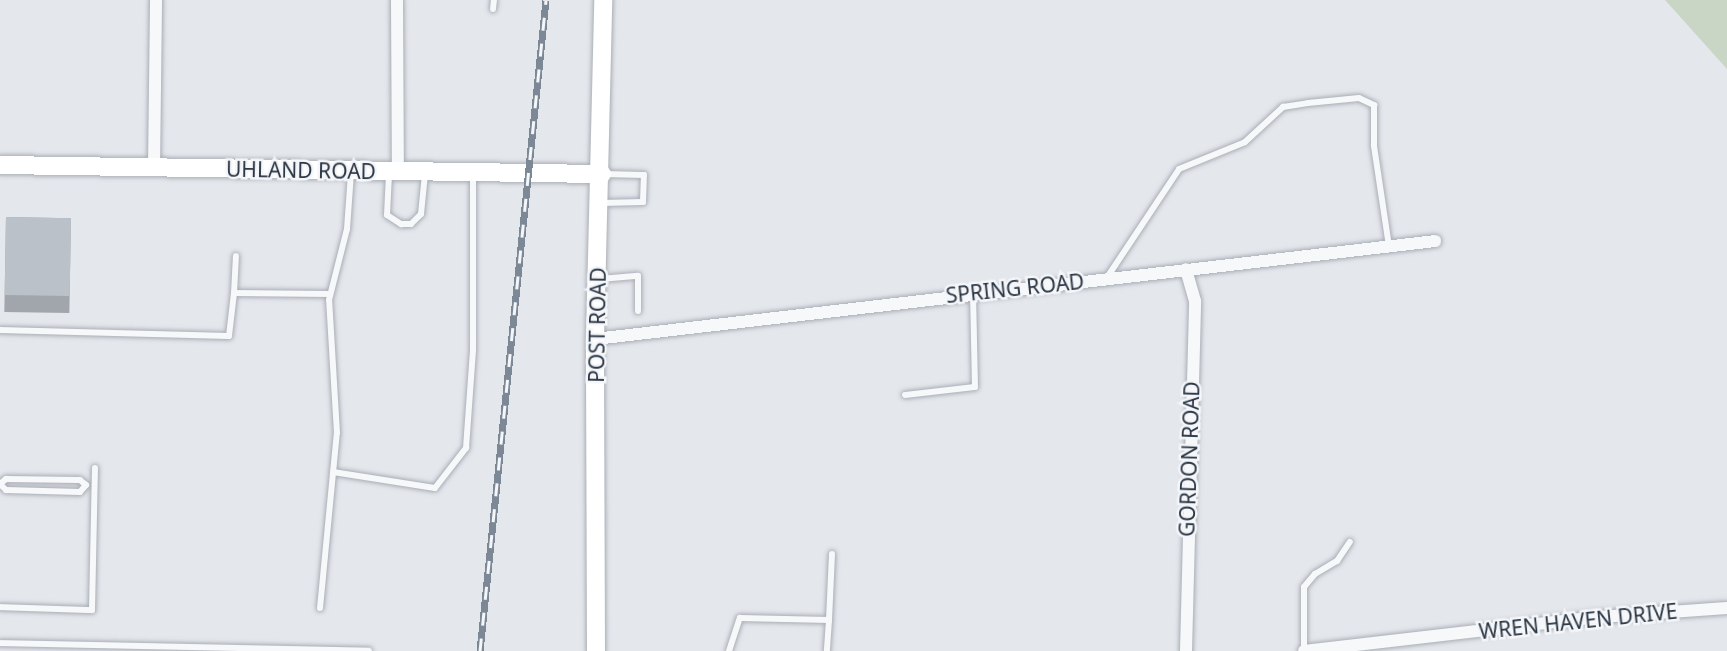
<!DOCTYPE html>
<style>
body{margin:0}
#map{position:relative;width:1727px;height:651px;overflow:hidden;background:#e4e7ec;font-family:"Noto Sans",sans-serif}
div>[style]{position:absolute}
.green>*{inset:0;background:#cad6c5}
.roads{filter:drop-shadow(0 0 2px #a9aeb6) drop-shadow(0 0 2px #a9aeb6)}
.lane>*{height:6px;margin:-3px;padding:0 3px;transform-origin:3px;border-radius:3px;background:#f7f8fa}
.street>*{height:12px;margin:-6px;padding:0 6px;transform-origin:6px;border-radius:6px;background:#f7f8fa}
.secondary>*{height:18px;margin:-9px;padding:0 9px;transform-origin:9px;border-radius:9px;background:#fff}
.rail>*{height:7px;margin-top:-3.5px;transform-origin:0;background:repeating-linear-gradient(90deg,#f4f6f9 0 13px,#7d8896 0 26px);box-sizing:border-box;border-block:2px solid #7d8896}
.wall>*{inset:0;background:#a1a6ad;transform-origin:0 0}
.building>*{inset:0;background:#bbc1c9;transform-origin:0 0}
span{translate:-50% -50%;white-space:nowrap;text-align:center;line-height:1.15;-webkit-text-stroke:5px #f4f6f9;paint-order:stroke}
.street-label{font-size:21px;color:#2b3644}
</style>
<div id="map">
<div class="green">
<div style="clip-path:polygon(1665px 0,1727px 0,1727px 69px)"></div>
</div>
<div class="roads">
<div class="lane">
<div style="left:493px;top:9px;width:9px;rotate:-84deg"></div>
<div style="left:389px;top:174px;width:41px;rotate:92.8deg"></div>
<div style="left:387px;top:215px;width:17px;rotate:33deg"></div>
<div style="left:401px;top:224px;width:10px"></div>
<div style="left:411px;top:224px;width:14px;rotate:-45deg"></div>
<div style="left:421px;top:214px;width:40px;rotate:-84.3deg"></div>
<div style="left:601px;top:203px;width:42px;rotate:-1.4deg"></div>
<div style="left:643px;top:202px;width:27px;rotate:-88deg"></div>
<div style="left:644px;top:175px;width:40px;rotate:-178.6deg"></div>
<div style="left:600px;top:279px;width:38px;rotate:-5deg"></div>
<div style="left:638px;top:276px;width:35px;rotate:90deg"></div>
<div style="left:1106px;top:279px;width:132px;rotate:-56.4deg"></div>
<div style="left:1179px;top:169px;width:71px;rotate:-22.2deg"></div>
<div style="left:1245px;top:142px;width:52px;rotate:-42.6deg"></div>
<div style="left:1283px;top:107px;width:25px;rotate:-9deg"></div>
<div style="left:1308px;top:103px;width:51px;rotate:-5.6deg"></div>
<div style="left:1359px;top:98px;width:17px;rotate:25deg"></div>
<div style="left:1374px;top:105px;width:41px;rotate:90deg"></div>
<div style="left:1374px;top:146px;width:101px;rotate:81.5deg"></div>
<div style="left:234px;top:293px;width:37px;rotate:-87deg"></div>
<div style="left:0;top:330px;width:229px;rotate:1.5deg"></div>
<div style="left:229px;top:336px;width:43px;rotate:-83.4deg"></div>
<div style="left:234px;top:293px;width:96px;rotate:0.6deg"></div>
<div style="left:905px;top:395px;width:70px;rotate:-6.5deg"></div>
<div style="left:975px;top:387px;width:93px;rotate:-91.2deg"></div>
<div style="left:333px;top:472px;width:103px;rotate:8.9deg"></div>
<div style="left:435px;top:488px;width:51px;rotate:-52.2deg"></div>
<div style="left:466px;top:448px;width:98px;rotate:-85.9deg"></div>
<div style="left:473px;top:350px;width:176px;rotate:-90deg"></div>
<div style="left:0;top:484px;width:8px;rotate:-40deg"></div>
<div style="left:6px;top:479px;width:74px;rotate:0.8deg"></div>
<div style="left:80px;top:480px;width:8px;rotate:40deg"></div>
<div style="left:86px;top:485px;width:9px;rotate:131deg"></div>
<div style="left:80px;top:492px;width:74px;rotate:-178.5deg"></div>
<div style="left:6px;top:490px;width:8px;rotate:-135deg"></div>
<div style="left:0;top:607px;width:92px;rotate:1.9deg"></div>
<div style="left:92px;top:610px;width:142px;rotate:-88.8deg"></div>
<div style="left:320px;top:608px;width:176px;rotate:-84.5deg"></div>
<div style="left:337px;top:433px;width:133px;rotate:-93.4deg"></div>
<div style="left:329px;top:300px;width:73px;rotate:-75.8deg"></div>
<div style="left:347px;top:229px;width:56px;rotate:-85.9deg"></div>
<div style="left:829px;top:620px;width:66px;rotate:-87.4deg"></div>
<div style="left:0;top:643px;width:369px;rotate:1.2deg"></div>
<div style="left:729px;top:651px;width:35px;rotate:-72deg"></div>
<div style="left:740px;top:618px;width:89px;rotate:1.3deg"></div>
<div style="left:829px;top:620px;width:31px;rotate:94deg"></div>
<div style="left:1304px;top:651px;width:64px;rotate:-90deg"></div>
<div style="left:1304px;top:587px;width:17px;rotate:-50deg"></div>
<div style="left:1315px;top:574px;width:26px;rotate:-31deg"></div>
<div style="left:1337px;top:561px;width:23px;rotate:-56deg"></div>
</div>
<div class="street">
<div style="left:397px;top:0;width:171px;rotate:89.7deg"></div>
<div style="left:154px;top:168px;width:168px;rotate:-89.3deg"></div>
<div style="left:595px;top:339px;width:846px;rotate:-6.65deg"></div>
<div style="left:1186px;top:651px;width:350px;rotate:-88.5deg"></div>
<div style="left:1195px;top:301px;width:33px;rotate:-106deg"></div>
<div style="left:1304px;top:651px;width:298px;rotate:-6.6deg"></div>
<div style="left:1600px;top:617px;width:127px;rotate:-4.1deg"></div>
</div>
<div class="secondary">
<div style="left:0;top:165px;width:602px;rotate:0.86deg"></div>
<div style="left:596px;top:651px;width:312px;rotate:-90.2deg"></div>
<div style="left:595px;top:339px;width:339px;rotate:-88.6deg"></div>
</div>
</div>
<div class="rail">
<div style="left:480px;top:651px;width:654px;rotate:-84.21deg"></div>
</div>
<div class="wall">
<div style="left:6px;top:217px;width:65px;height:95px;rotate:1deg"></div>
</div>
<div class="building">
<div style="left:6px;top:217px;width:65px;height:78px;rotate:1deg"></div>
</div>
<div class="street-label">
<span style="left:301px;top:170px;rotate:1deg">UHLAND ROAD</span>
<span style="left:1015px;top:288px;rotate:-6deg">SPRING ROAD</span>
<span style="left:597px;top:325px;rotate:-89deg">POST ROAD</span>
<span style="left:1189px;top:459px;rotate:-88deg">GORDON ROAD</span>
<span style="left:1578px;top:621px;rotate:-6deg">WREN HAVEN DRIVE</span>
</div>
</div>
